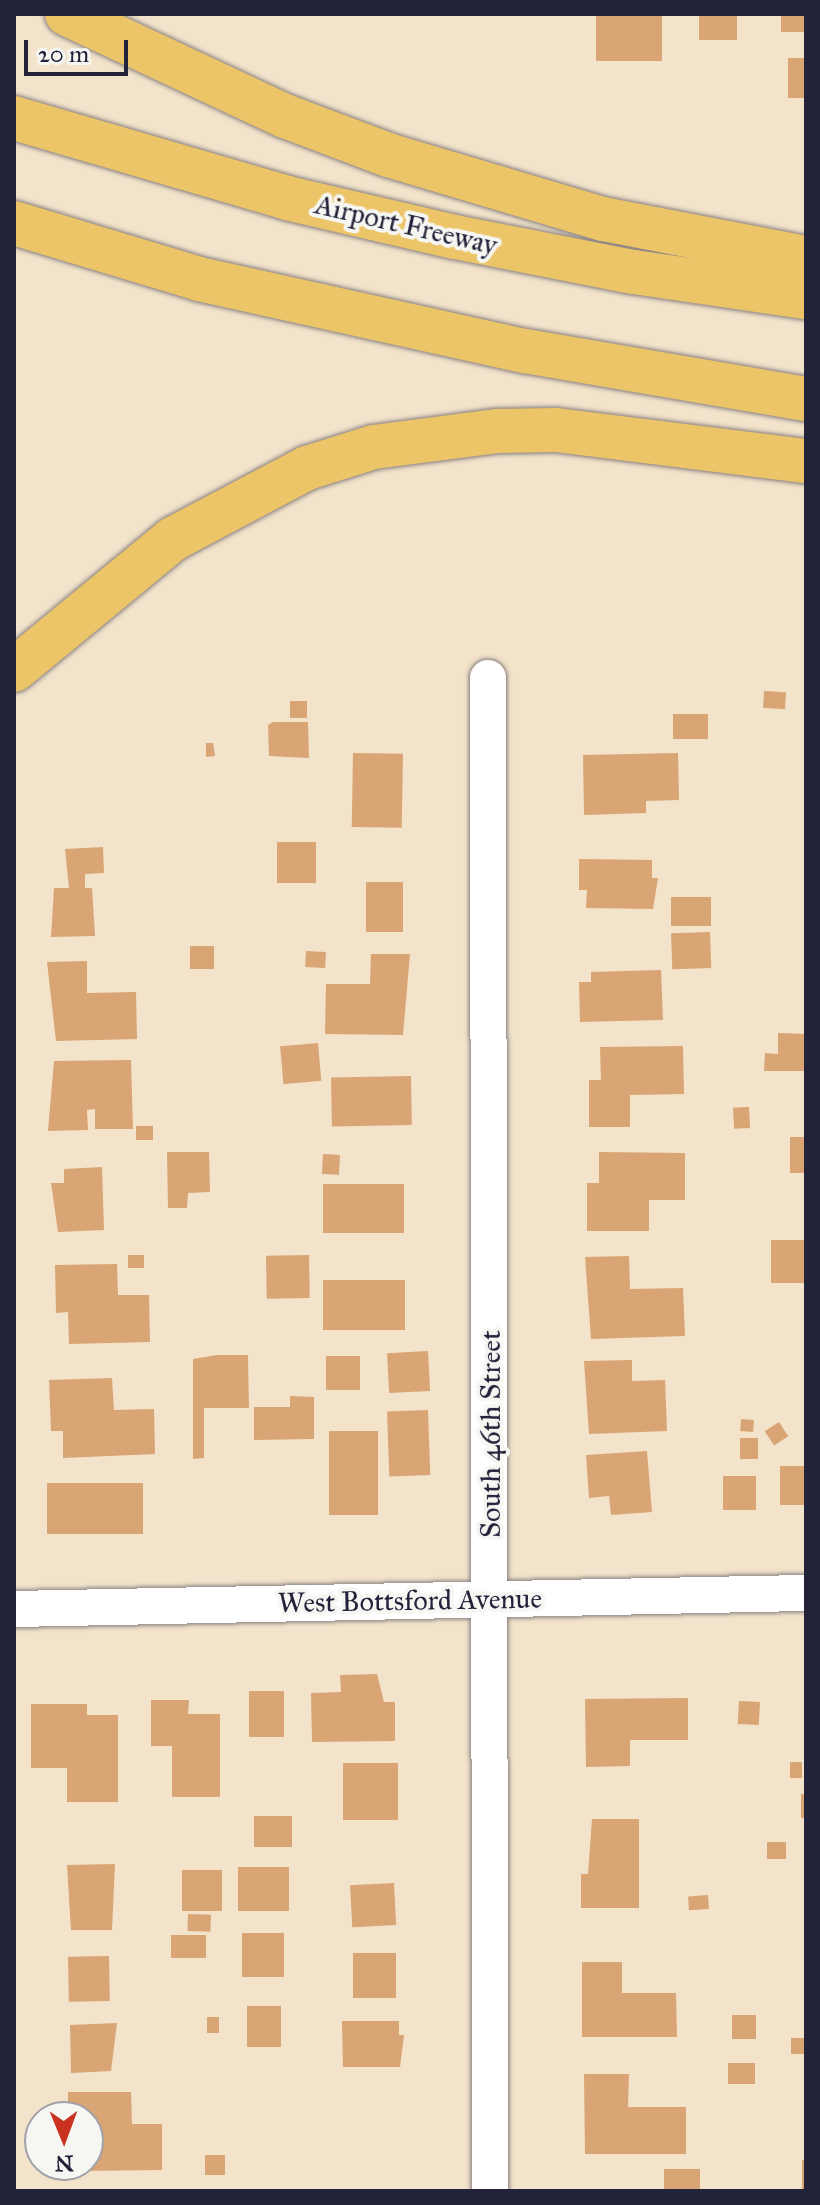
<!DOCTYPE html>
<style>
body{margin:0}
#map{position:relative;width:820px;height:2205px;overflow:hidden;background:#f2e3ca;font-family:"IM FELL Great Primer",serif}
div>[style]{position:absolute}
.building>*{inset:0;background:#d9a574;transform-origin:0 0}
.roads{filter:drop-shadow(0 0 2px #8a8282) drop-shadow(0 0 2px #8a8282)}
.street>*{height:36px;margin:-18px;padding:0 18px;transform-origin:18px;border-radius:18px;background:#fff}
.highway>*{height:44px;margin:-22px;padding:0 22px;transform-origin:22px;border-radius:22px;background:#edc569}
span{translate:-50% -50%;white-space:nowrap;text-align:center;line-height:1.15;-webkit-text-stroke:8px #f6f6f2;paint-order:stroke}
.street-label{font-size:28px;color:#22223b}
.frame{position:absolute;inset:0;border:16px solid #22223b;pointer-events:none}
.north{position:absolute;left:24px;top:2101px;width:80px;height:80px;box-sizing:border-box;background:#f6f6f2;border:2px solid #a1a1a9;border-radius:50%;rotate:179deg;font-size:22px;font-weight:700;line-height:32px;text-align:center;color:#22223b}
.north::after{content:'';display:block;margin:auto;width:28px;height:36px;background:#c8321e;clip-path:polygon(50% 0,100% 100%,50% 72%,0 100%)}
.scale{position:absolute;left:24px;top:40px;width:104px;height:36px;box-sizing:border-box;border:4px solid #22223b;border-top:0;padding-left:10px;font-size:24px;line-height:28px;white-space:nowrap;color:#22223b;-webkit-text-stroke:6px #f6f6f2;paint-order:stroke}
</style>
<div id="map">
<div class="building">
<div style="left:596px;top:14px;width:66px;height:47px"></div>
<div style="left:699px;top:14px;width:38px;height:26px"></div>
<div style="left:781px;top:14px;width:25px;height:18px"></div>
<div style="left:806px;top:58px;width:40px;height:18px;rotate:90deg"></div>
<div style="left:764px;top:691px;width:22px;height:17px;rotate:3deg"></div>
<div style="left:307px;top:701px;width:17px;height:17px;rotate:90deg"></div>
<div style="left:673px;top:714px;width:35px;height:25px"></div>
<div style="clip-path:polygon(273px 722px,308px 722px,309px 758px,269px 756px,268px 725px)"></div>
<div style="clip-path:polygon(206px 743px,213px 743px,215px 756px,206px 757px)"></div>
<div style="left:353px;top:753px;width:50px;height:74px;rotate:1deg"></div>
<div style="clip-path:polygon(678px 753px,679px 800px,646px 801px,646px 813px,584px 815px,583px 755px)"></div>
<div style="left:316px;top:842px;width:41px;height:39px;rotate:90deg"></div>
<div style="clip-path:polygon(103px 847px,104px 873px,85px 874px,85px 888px,92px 888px,95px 936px,51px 937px,54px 888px,69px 888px,65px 849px)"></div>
<div style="clip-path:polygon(579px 859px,652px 860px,652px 878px,658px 878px,653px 909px,586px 908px,587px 890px,579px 890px)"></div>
<div style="left:366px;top:882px;width:37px;height:50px"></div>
<div style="left:671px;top:897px;width:40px;height:29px"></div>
<div style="left:710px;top:932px;width:36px;height:39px;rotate:88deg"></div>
<div style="left:190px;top:946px;width:24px;height:23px"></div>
<div style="left:306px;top:951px;width:20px;height:16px;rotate:3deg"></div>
<div style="clip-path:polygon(371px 954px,410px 954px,403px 1035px,325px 1034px,326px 984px,370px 984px)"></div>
<div style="clip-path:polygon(87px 961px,87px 993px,136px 992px,137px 1039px,56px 1041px,47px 962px)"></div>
<div style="clip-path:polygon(661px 970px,663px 1020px,580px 1022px,579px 982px,591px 982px,591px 972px)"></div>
<div style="clip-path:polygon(778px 1033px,806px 1034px,806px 1071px,764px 1071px,765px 1053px,778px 1054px)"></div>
<div style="left:318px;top:1043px;width:38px;height:38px;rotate:85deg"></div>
<div style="clip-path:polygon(683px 1046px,684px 1094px,630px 1095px,630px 1127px,589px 1127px,589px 1080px,601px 1080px,600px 1047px)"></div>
<div style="clip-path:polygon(131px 1060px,133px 1129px,95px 1129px,95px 1109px,87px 1110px,88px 1130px,48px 1131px,54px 1061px)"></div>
<div style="left:411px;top:1076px;width:49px;height:80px;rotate:89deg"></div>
<div style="left:749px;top:1107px;width:21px;height:16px;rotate:87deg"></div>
<div style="left:153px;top:1126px;width:14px;height:17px;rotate:90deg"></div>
<div style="left:806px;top:1137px;width:36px;height:16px;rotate:90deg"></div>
<div style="clip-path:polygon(167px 1152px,209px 1152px,210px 1192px,188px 1193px,187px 1208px,168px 1208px)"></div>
<div style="clip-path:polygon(599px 1152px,685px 1153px,685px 1200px,649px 1200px,649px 1231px,587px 1231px,587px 1183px,599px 1183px)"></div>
<div style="left:323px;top:1154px;width:17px;height:20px;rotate:3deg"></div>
<div style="clip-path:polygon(102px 1167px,104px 1230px,58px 1232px,51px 1183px,64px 1183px,64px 1169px)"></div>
<div style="left:404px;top:1184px;width:49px;height:81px;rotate:90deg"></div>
<div style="left:806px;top:1240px;width:43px;height:35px;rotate:90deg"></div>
<div style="left:128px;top:1255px;width:16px;height:13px"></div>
<div style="left:309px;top:1255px;width:43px;height:43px;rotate:89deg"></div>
<div style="clip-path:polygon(629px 1256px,630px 1289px,683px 1288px,685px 1336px,591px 1339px,585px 1257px)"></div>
<div style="clip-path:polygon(117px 1264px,118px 1295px,149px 1295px,150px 1342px,69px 1344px,68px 1312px,56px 1313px,55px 1265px)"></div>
<div style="left:323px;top:1280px;width:82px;height:50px"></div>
<div style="left:428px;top:1351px;width:40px;height:41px;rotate:87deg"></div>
<div style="clip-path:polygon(217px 1355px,248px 1355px,249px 1408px,204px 1408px,204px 1458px,193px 1459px,193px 1359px)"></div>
<div style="left:326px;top:1356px;width:34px;height:34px"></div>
<div style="clip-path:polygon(632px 1360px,632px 1381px,665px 1380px,667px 1431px,589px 1434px,584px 1361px)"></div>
<div style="clip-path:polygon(112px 1378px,114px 1410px,154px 1409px,155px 1454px,63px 1458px,63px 1431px,51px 1431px,49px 1380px)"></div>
<div style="clip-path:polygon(290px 1396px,314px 1397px,314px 1439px,254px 1440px,254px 1407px,290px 1407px)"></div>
<div style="left:428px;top:1410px;width:65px;height:41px;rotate:88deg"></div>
<div style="left:741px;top:1419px;width:13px;height:12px;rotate:4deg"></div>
<div style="left:779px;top:1422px;width:17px;height:17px;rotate:57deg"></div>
<div style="left:329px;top:1431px;width:49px;height:84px"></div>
<div style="left:740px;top:1438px;width:18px;height:21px"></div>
<div style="clip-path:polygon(647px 1451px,652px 1512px,611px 1515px,609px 1496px,589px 1498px,586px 1455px)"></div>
<div style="left:780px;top:1466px;width:26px;height:39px"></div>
<div style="left:723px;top:1476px;width:33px;height:34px"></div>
<div style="left:143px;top:1483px;width:51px;height:96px;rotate:90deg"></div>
<div style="clip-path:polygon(377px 1674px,384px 1702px,395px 1702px,395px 1741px,312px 1742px,311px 1693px,341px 1692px,340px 1675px)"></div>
<div style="left:249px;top:1691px;width:35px;height:46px"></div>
<div style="clip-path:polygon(688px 1698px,688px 1740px,630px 1740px,630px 1766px,586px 1767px,585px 1699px)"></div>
<div style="clip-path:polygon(151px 1700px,189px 1700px,188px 1714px,220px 1714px,220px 1797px,172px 1797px,172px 1746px,151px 1746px)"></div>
<div style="left:739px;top:1701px;width:21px;height:23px;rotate:3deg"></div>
<div style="clip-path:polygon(31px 1704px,87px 1704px,87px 1715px,118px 1715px,118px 1802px,67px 1802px,67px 1768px,31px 1768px)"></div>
<div style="left:790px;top:1762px;width:12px;height:16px"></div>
<div style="left:343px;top:1763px;width:55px;height:57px"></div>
<div style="left:801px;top:1794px;width:5px;height:24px"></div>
<div style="left:254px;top:1816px;width:38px;height:31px"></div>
<div style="clip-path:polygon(592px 1819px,639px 1819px,639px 1908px,581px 1908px,581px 1874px,588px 1874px)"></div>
<div style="left:786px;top:1842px;width:17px;height:19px;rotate:90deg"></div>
<div style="clip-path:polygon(115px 1864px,112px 1930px,71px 1930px,67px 1865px)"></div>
<div style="left:289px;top:1867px;width:44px;height:51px;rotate:90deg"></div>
<div style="left:182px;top:1870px;width:40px;height:41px"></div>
<div style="left:394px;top:1883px;width:42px;height:44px;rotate:87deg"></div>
<div style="left:708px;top:1895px;width:14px;height:20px;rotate:86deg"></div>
<div style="left:188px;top:1914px;width:23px;height:17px;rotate:2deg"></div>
<div style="left:242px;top:1933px;width:42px;height:44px"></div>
<div style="left:171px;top:1935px;width:35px;height:23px"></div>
<div style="left:353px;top:1953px;width:43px;height:45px"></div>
<div style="left:109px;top:1956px;width:45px;height:41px;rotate:89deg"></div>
<div style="clip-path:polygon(582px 1962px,622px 1962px,622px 1993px,676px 1993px,677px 2037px,582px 2037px)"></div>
<div style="left:247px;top:2006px;width:34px;height:41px"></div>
<div style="left:732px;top:2015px;width:24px;height:24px"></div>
<div style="left:207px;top:2017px;width:12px;height:16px"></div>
<div style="clip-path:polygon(342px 2021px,399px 2021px,399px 2035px,404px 2035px,400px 2067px,343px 2067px)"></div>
<div style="clip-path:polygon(117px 2023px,111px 2071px,71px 2073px,70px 2025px)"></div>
<div style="left:806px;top:2038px;width:16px;height:15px;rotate:90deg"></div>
<div style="left:728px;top:2063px;width:27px;height:21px"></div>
<div style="clip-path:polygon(584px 2074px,629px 2074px,628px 2107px,686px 2107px,686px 2154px,585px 2154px)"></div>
<div style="clip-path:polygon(68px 2092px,131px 2092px,132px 2124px,162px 2124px,162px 2170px,79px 2171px,79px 2165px,88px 2165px,88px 2117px,68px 2117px)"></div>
<div style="left:205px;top:2155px;width:20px;height:20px"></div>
<div style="left:802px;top:2160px;width:4px;height:31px"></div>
<div style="left:664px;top:2169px;width:36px;height:22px"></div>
</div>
<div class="roads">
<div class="street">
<div style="left:488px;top:678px;width:1513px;rotate:89.92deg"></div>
<div style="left:14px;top:1609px;width:792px;rotate:-1.16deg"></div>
</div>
<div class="highway">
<div style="left:67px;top:14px;width:241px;rotate:25.1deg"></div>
<div style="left:285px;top:116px;width:110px;rotate:20.7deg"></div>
<div style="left:388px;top:155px;width:224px;rotate:16.6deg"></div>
<div style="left:603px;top:219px;width:207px;rotate:10.9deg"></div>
<div style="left:14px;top:118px;width:284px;rotate:16.3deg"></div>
<div style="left:287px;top:198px;width:172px;rotate:13.1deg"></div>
<div style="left:455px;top:237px;width:182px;rotate:11.1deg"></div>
<div style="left:634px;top:272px;width:174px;rotate:8.3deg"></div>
<div style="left:14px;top:223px;width:193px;rotate:16.8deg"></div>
<div style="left:199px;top:279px;width:334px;rotate:12.5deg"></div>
<div style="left:525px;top:351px;width:285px;rotate:9.7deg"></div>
<div style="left:14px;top:670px;width:206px;rotate:-39.5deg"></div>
<div style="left:173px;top:539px;width:152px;rotate:-27.9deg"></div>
<div style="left:307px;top:468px;width:70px;rotate:-17.4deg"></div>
<div style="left:374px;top:447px;width:125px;rotate:-7.4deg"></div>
<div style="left:498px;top:431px;width:58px;rotate:-1deg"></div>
<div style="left:556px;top:430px;width:252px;rotate:7.1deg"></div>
</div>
</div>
<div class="street-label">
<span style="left:406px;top:225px;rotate:13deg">Airport Freeway</span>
<span style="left:491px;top:1434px;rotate:-90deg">South 46th Street</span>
<span style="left:410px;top:1601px;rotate:-1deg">West Bottsford Avenue</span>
</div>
<div class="frame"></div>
<div class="north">N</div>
<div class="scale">20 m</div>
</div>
